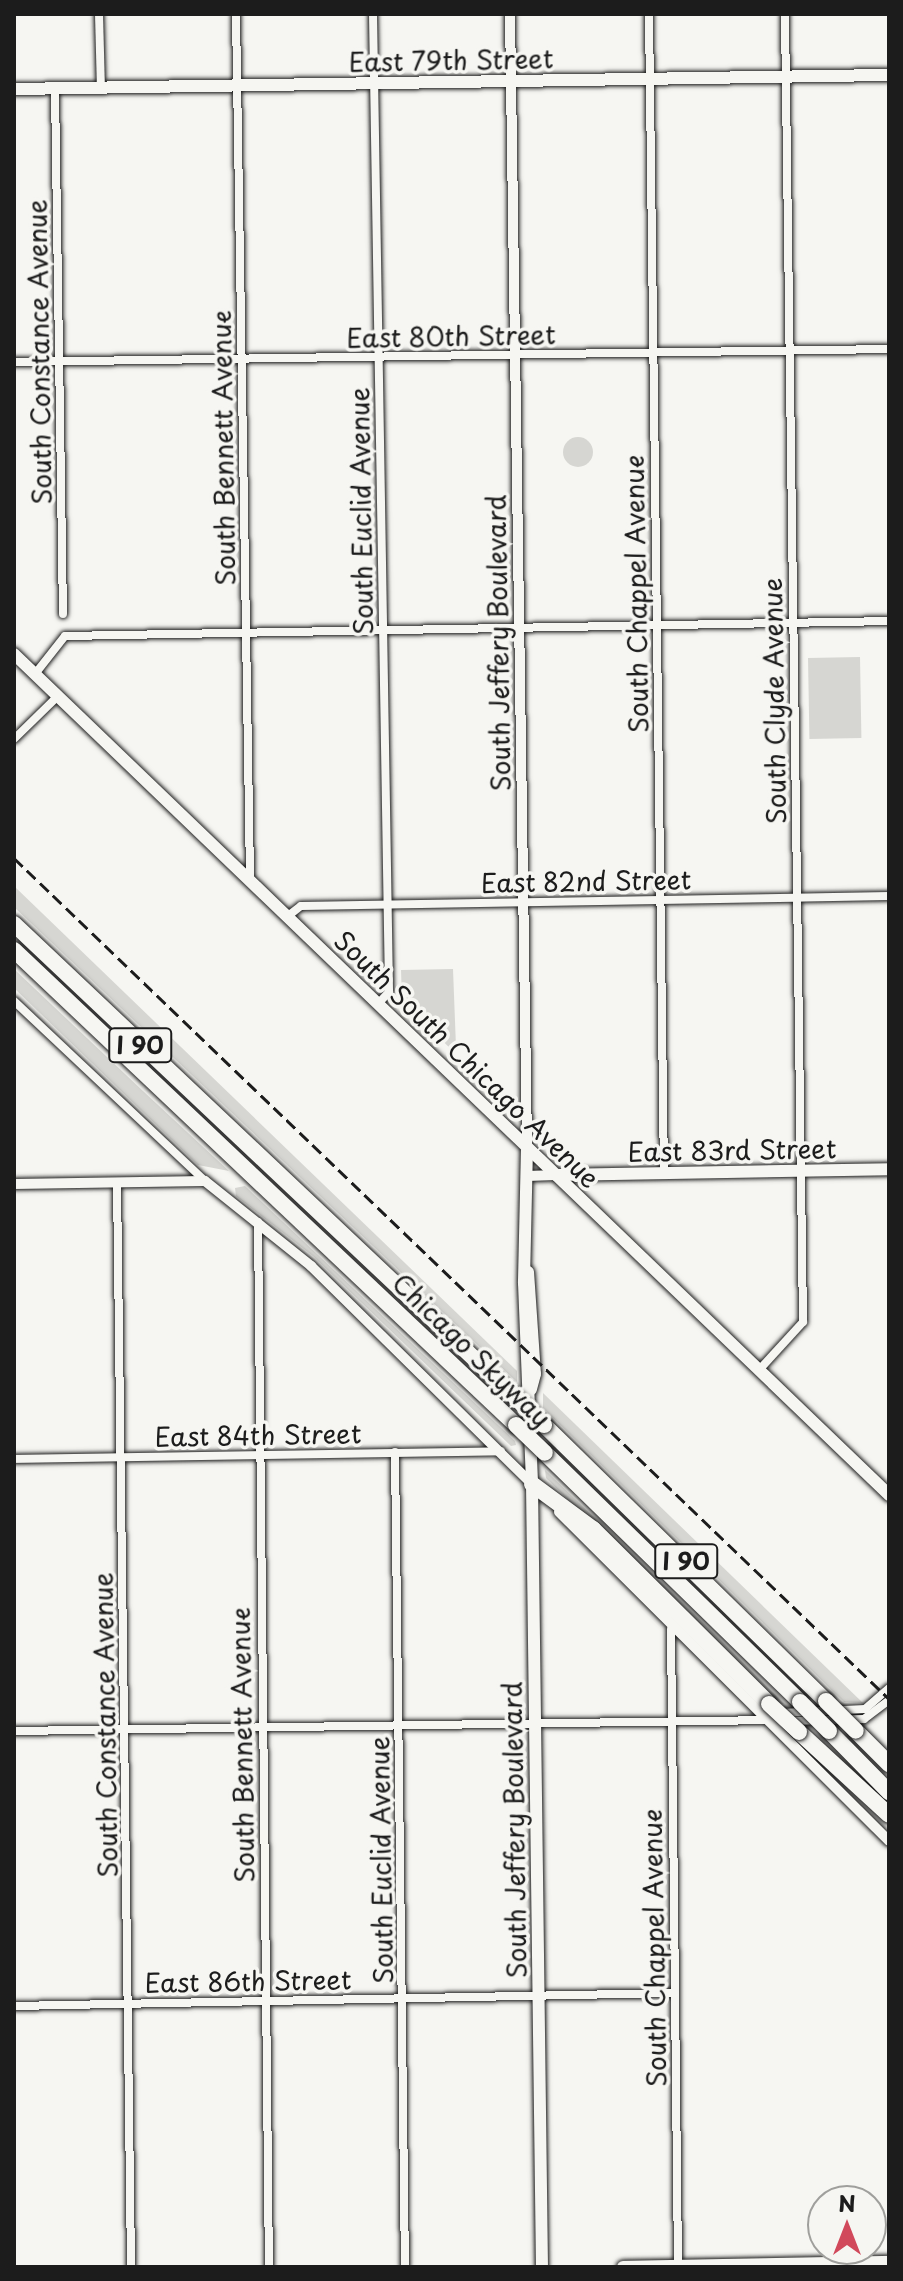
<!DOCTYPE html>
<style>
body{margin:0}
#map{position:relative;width:903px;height:2281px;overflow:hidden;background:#f6f6f2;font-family:"Playpen Sans",sans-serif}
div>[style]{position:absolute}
.green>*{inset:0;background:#d6d6d2;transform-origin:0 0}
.round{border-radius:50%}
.roads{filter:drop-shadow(0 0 2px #1c1c1c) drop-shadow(0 0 2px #1c1c1c)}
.minor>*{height:8px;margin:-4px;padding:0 4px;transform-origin:4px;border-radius:4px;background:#f6f6f2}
.tertiary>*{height:10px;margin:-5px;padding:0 5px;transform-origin:5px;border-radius:5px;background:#f6f6f2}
.secondary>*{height:12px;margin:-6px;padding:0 6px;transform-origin:6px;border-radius:6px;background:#f6f6f2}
.motorway>*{height:16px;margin:-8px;padding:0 8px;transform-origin:8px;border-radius:8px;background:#f6f6f2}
.rail>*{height:3px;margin-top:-1.5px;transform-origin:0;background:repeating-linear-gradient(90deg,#1c1c1c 0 12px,transparent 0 18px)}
.bridges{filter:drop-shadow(0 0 2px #1c1c1c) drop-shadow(0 0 2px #1c1c1c)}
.motorway-bridge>*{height:16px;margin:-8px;padding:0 8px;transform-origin:8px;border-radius:8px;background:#f6f6f2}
span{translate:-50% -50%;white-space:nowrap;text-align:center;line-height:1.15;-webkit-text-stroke:7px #f6f6f2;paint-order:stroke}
.shield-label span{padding:2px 6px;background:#f6f6f2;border:2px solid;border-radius:6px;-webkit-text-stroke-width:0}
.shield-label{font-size:24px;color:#1c1c1c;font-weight:700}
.street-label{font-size:26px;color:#1c1c1c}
.frame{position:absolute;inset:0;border:16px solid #1c1c1c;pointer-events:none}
.north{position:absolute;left:807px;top:2185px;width:80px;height:80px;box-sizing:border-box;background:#f6f6f2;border:2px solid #9f9f9c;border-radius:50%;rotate:0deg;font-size:22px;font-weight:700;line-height:32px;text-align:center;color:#1c1c1c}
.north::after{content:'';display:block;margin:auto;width:28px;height:36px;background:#d1495b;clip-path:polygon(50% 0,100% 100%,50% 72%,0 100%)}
</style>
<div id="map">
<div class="green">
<div class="round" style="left:563px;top:437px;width:30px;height:30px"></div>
<div style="left:860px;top:657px;width:81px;height:52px;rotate:89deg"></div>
<div style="clip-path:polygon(14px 886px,517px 1371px,517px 1382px,14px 907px)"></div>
<div style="clip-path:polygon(14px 969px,143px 1091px,229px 1171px,198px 1165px,14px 988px)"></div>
<div style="clip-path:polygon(453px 969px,456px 1047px,452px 1050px,402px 1002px,401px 970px)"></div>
<div style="clip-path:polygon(245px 1186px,515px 1441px,516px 1445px,511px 1446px,313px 1256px,236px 1196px,235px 1188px)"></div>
<div style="clip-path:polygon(543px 1393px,863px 1703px,844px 1702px,543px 1408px)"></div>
<div style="clip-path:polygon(545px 1470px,717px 1636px,784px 1704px,777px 1704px,546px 1478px)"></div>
</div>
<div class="roads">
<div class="minor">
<div style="left:99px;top:14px;width:74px;rotate:88.5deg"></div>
<div style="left:236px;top:14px;width:867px;rotate:89.07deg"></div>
<div style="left:373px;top:14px;width:978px;rotate:89.06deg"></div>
<div style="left:389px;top:992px;width:16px;rotate:133deg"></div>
<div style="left:649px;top:14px;width:1159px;rotate:89.26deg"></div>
<div style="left:55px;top:89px;width:525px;rotate:89.13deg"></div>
<div style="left:14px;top:362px;width:875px;rotate:-0.85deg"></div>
<div style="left:35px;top:674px;width:48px;rotate:-51.7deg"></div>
<div style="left:65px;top:636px;width:824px;rotate:-1.04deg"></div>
<div style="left:14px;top:739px;width:62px;rotate:-44.3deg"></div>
<div style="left:288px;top:916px;width:16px;rotate:-38deg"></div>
<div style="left:301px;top:906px;width:588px;rotate:-0.97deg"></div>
<div style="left:14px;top:1001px;width:262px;rotate:43.3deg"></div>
<div style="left:117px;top:1182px;width:1085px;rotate:89.26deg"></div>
<div style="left:258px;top:1222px;width:1045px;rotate:89.4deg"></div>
<div style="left:759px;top:1370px;width:65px;rotate:-47.5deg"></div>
<div style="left:803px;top:1322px;width:1308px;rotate:-90.79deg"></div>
<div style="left:395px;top:1452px;width:815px;rotate:89.3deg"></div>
<div style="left:14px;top:1459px;width:487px;rotate:-0.9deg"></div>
<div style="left:671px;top:1629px;width:637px;rotate:89.37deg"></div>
<div style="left:781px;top:1713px;width:84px;rotate:-2.7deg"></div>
<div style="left:865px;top:1709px;width:32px;rotate:-41deg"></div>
<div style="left:790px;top:1721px;width:74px;rotate:-1.5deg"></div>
<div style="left:864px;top:1719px;width:31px;rotate:-37deg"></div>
<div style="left:14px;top:1731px;width:755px;rotate:-0.83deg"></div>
<div style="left:14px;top:2006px;width:661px;rotate:-1.13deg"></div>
</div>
<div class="tertiary">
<div style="left:510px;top:14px;width:1134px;rotate:89.14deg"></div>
<div style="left:527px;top:1176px;width:29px;rotate:-2deg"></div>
<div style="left:14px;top:1184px;width:191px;rotate:-0.9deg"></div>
<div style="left:205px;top:1181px;width:136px;rotate:38.7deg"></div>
<div style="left:311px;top:1266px;width:313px;rotate:44.6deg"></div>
<div style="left:559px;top:1512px;width:466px;rotate:44.9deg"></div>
</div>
<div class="secondary">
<div style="left:14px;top:89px;width:875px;rotate:-0.92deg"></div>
<div style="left:14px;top:654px;width:1214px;rotate:43.86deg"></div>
<div style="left:527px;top:1148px;width:135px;rotate:91.3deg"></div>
<div style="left:524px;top:1283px;width:201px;rotate:87.7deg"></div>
<div style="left:532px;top:1484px;width:783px;rotate:89.27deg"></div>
<div style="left:556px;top:1175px;width:333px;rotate:-1deg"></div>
<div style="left:528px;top:1272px;width:102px;rotate:86.1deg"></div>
<div style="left:535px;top:1374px;width:16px;rotate:105deg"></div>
<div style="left:623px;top:2267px;width:266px;rotate:-1.1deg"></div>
</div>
<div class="motorway">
<div style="left:14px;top:924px;width:690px;rotate:43.36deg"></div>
<div style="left:14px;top:950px;width:691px;rotate:43.42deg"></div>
<div style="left:544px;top:1425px;width:395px;rotate:44.4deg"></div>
<div style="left:545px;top:1453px;width:356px;rotate:44.3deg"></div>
<div style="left:532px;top:1484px;width:76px;rotate:36.4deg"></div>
<div style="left:593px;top:1529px;width:248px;rotate:44.8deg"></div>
<div style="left:829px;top:1731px;width:86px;rotate:45.5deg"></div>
<div style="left:856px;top:1731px;width:47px;rotate:45deg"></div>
<div style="left:799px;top:1732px;width:122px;rotate:42.7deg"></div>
</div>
</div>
<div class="rail">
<div style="left:14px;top:858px;width:1214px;rotate:43.86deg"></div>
</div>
<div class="bridges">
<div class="motorway-bridge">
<div style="left:516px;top:1398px;width:39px;rotate:44deg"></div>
<div style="left:516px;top:1425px;width:40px;rotate:44deg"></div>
<div style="left:826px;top:1701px;width:42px;rotate:45deg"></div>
<div style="left:800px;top:1702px;width:41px;rotate:45deg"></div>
<div style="left:769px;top:1704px;width:41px;rotate:43deg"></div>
</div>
</div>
<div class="shield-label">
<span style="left:140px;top:1045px">I 90</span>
<span style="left:686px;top:1561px">I 90</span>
</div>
<div class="street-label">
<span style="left:451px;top:60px;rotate:-1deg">East 79th Street</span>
<span style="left:451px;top:336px;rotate:-1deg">East 80th Street</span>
<span style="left:39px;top:352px;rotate:-91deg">South Constance Avenue</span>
<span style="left:223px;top:448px;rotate:-91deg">South Bennett Avenue</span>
<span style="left:361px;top:511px;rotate:-91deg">South Euclid Avenue</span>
<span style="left:636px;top:594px;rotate:-91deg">South Chappel Avenue</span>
<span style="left:498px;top:643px;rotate:-91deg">South Jeffery Boulevard</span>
<span style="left:774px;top:701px;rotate:-91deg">South Clyde Avenue</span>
<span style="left:586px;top:881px;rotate:-1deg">East 82nd Street</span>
<span style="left:467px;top:1059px;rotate:44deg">South South Chicago Avenue</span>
<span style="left:732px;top:1150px;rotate:-1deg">East 83rd Street</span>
<span style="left:472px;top:1350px;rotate:44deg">Chicago Skyway</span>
<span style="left:258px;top:1435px;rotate:-1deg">East 84th Street</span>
<span style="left:105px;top:1725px;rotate:-91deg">South Constance Avenue</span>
<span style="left:242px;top:1745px;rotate:-91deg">South Bennett Avenue</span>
<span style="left:514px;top:1830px;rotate:-91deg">South Jeffery Boulevard</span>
<span style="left:381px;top:1860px;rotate:-91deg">South Euclid Avenue</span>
<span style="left:654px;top:1948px;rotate:-91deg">South Chappel Avenue</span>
<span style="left:248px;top:1981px;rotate:-1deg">East 86th Street</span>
</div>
<div class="frame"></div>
<div class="north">N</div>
</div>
